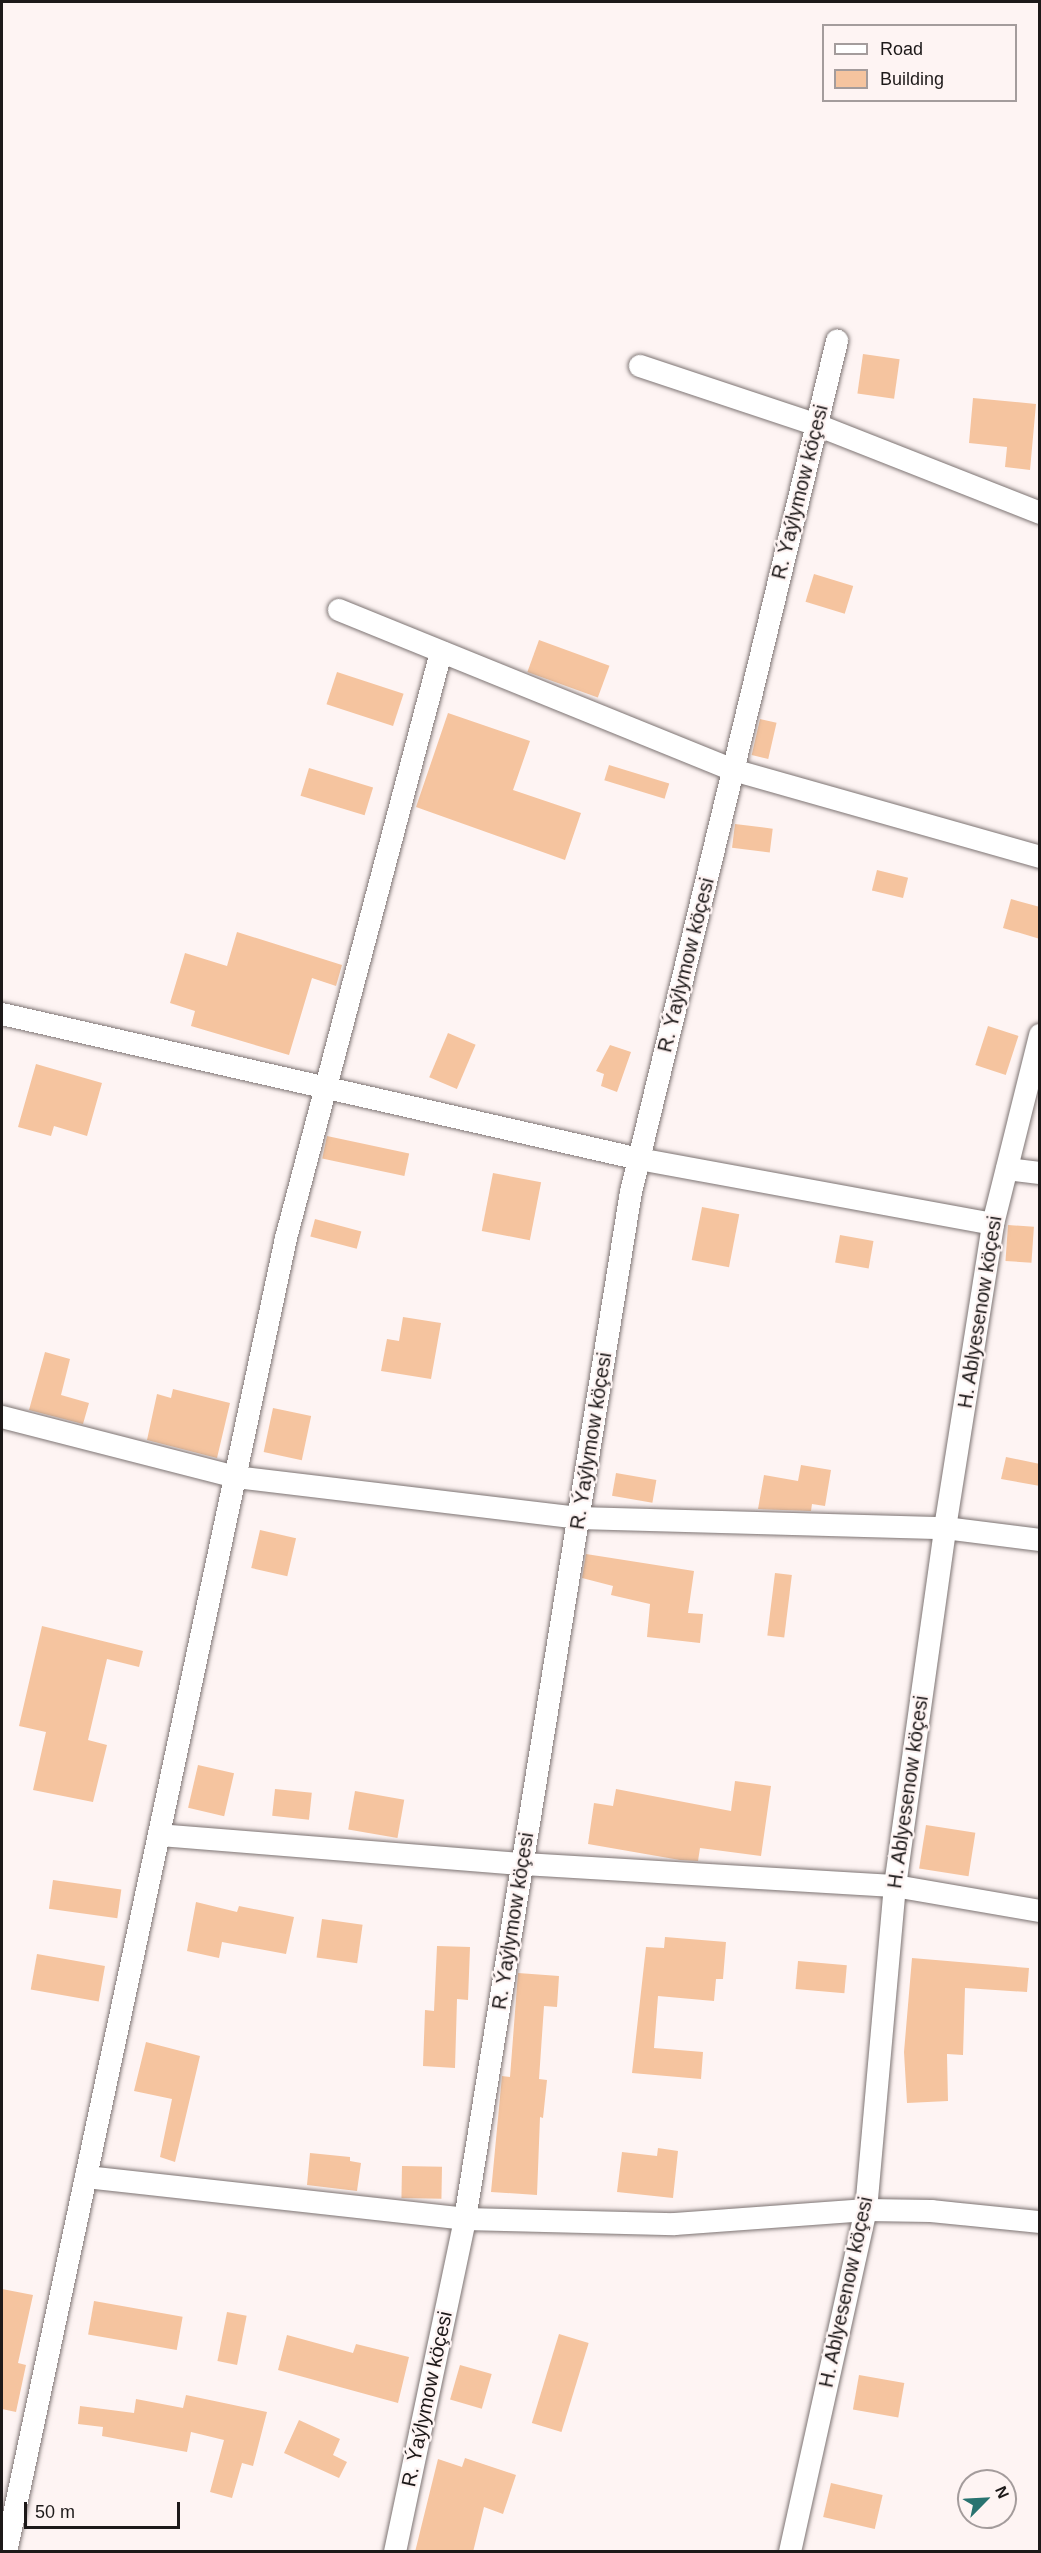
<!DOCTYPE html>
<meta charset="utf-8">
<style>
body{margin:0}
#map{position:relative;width:1041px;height:2553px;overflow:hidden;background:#fef4f3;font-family:Arial,sans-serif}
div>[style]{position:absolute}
.building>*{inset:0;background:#f5c49f;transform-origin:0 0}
.roads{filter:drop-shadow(0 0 2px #7d7473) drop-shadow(0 0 2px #7d7473)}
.street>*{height:22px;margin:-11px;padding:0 11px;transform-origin:11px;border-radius:11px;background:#fff}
span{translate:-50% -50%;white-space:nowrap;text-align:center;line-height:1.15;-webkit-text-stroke:4.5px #fef4f3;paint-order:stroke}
.street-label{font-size:20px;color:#1d1919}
.frame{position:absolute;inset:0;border:3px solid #1d1919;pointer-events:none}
.legend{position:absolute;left:822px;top:24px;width:195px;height:78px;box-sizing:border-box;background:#fef4f3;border:2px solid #a49c9c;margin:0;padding:8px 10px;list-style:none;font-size:18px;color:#1d1919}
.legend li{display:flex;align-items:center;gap:12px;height:30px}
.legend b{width:30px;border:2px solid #a49c9c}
.north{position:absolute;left:957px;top:2469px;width:60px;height:60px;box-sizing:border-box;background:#fef4f3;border:2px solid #a49c9c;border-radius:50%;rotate:66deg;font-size:16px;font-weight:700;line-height:24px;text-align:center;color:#1d1919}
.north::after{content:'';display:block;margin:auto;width:21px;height:27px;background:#297370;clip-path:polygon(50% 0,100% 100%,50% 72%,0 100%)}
.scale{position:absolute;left:24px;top:2502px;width:156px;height:27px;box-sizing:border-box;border:3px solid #1d1919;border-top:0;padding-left:8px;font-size:18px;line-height:21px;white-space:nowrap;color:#1d1919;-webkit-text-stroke:4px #fef4f3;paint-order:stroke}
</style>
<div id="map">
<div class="building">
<div style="left:863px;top:354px;width:37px;height:40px;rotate:8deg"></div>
<div style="clip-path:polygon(973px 398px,1036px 404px,1030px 470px,1005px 467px,1007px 447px,969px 443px)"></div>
<div style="left:814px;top:574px;width:41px;height:29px;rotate:17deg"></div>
<div style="left:539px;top:640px;width:75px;height:34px;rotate:20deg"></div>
<div style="left:337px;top:672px;width:70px;height:34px;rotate:18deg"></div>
<div style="clip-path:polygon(448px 713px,530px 741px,513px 790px,581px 813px,565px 860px,416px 807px)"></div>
<div style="left:760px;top:719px;width:17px;height:37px;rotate:13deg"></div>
<div style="left:609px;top:765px;width:63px;height:16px;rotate:17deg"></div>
<div style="left:309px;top:768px;width:67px;height:29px;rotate:17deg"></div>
<div style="left:735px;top:824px;width:38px;height:24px;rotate:7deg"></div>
<div style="left:877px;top:870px;width:32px;height:21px;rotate:14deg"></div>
<div style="clip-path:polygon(1011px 899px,1040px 907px,1040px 939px,1003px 928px)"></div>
<div style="clip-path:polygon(237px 932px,342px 965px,336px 986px,312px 978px,289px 1055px,191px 1026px,195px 1011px,170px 1003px,185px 953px,227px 966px)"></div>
<div style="left:988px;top:1026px;width:32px;height:41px;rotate:18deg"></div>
<div style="left:448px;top:1033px;width:30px;height:48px;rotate:23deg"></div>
<div style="clip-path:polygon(610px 1045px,631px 1052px,617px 1092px,601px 1086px,604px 1074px,596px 1071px)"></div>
<div style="clip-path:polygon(36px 1064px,102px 1083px,87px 1136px,54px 1126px,51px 1136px,18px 1127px)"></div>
<div style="left:327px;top:1136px;width:84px;height:23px;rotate:12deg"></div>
<div style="left:493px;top:1173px;width:49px;height:59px;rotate:11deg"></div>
<div style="left:702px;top:1207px;width:38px;height:54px;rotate:11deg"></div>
<div style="left:315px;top:1219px;width:48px;height:18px;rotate:15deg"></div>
<div style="left:1008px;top:1225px;width:26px;height:36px;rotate:4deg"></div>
<div style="left:840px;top:1235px;width:34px;height:28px;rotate:10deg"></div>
<div style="clip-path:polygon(403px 1317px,441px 1323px,431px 1379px,381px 1371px,387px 1339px,399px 1341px)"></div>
<div style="clip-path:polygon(45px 1352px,70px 1359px,61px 1395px,89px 1403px,83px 1424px,29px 1410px)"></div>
<div style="clip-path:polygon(173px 1389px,230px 1403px,217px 1458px,147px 1440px,157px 1394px,171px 1398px)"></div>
<div style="left:273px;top:1408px;width:39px;height:45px;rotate:12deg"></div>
<div style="clip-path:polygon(1006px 1457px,1040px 1464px,1040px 1486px,1001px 1479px)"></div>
<div style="clip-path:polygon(801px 1465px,831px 1470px,825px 1506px,812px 1504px,811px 1511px,758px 1509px,764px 1475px,798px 1481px)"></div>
<div style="left:616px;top:1473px;width:41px;height:23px;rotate:10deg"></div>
<div style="left:260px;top:1530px;width:37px;height:39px;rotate:13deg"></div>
<div style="clip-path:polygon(586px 1554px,694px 1571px,688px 1613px,703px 1614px,700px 1643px,647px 1637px,650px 1604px,611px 1595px,613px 1586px,582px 1578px)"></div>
<div style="left:775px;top:1573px;width:17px;height:63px;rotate:7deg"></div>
<div style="clip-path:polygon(42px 1626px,143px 1651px,139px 1667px,107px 1659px,88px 1740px,107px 1745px,93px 1802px,33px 1790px,46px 1732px,19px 1726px)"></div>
<div style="left:198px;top:1765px;width:37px;height:44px;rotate:13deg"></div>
<div style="clip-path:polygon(735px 1781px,771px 1786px,761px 1856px,700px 1848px,698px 1861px,680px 1860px,588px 1844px,594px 1803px,613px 1806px,616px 1789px,731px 1811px)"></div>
<div style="left:275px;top:1789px;width:37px;height:27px;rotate:6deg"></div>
<div style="left:355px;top:1791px;width:50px;height:39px;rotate:10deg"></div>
<div style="left:926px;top:1825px;width:50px;height:44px;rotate:9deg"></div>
<div style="left:53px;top:1880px;width:69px;height:29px;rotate:8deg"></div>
<div style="clip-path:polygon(196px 1902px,237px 1912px,239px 1906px,294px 1917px,286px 1954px,222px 1942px,219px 1958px,187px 1951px)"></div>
<div style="left:322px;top:1919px;width:41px;height:39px;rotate:8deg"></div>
<div style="clip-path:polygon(665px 1937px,726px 1942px,723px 1979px,716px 1979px,714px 2001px,658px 1996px,654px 2048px,703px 2052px,701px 2079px,632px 2073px,646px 1947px,664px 1948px)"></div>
<div style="clip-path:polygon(437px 1946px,470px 1947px,468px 2000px,457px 1999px,455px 2068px,423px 2066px,425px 2010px,434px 2011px)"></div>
<div style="left:37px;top:1954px;width:69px;height:36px;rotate:10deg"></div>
<div style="clip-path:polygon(912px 1958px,1029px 1968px,1027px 1992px,965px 1988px,963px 2055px,947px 2054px,948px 2101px,907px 2103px,904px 2052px)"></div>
<div style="left:798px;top:1961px;width:49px;height:28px;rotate:5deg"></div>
<div style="clip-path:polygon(518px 1973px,559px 1976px,557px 2007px,544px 2006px,539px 2079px,547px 2080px,543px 2118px,540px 2117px,537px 2195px,491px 2192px,502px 2076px,510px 2077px)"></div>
<div style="clip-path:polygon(146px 2042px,200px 2056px,175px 2162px,160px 2157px,172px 2099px,134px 2091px)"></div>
<div style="clip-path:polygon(658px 2148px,678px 2151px,673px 2198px,617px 2192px,622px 2152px,657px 2156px)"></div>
<div style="clip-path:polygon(310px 2153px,350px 2157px,350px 2161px,361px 2163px,357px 2191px,307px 2185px)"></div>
<div style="left:402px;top:2166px;width:40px;height:32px;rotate:1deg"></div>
<div style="clip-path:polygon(2px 2289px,33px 2295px,18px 2363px,26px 2365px,16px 2412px,2px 2409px)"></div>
<div style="left:94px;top:2301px;width:90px;height:34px;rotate:10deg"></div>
<div style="left:227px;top:2312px;width:20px;height:50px;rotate:11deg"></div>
<div style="left:559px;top:2334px;width:31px;height:93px;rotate:17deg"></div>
<div style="clip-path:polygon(287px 2335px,353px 2353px,356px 2344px,409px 2357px,398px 2403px,278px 2370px)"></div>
<div style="left:460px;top:2365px;width:33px;height:36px;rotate:16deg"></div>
<div style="left:859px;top:2375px;width:46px;height:35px;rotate:10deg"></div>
<div style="clip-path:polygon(186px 2395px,267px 2412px,253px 2466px,242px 2463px,232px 2498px,210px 2492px,224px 2440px,191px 2432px,187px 2452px,102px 2436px,103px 2427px,78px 2424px,80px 2406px,134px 2413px,136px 2399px,183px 2408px)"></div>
<div style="clip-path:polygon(299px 2420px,340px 2439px,333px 2455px,347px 2462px,339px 2478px,284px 2453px)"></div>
<div style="clip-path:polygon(465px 2458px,516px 2475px,503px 2514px,484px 2507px,473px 2552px,415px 2552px,438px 2459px,462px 2467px)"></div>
<div style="left:831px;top:2483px;width:53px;height:35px;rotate:13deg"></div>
</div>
<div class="roads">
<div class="street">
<div style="left:640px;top:366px;width:187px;rotate:18.4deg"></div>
<div style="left:817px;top:425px;width:240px;rotate:21.5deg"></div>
<div style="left:339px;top:610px;width:425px;rotate:22.1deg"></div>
<div style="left:733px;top:770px;width:319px;rotate:15.8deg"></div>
<div style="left:2px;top:1014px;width:653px;rotate:12.82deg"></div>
<div style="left:639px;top:1159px;width:360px;rotate:10.4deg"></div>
<div style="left:1007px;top:1169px;width:33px;rotate:7deg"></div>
<div style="left:2px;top:1417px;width:241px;rotate:14.4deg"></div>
<div style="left:235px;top:1477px;width:345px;rotate:6.8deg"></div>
<div style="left:578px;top:1518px;width:367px;rotate:1.6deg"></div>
<div style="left:945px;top:1528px;width:96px;rotate:7.2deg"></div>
<div style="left:159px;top:1835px;width:364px;rotate:4.6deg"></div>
<div style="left:522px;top:1864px;width:374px;rotate:3.4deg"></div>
<div style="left:895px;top:1886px;width:147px;rotate:9.8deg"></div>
<div style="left:86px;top:2177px;width:381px;rotate:6.3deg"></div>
<div style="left:465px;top:2219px;width:210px;rotate:1.4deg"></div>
<div style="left:675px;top:2224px;width:192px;rotate:-4.2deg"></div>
<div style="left:866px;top:2210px;width:65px;rotate:0.9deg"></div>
<div style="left:931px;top:2211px;width:110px;rotate:5.8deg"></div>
<div style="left:6px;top:2552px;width:1344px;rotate:-77.97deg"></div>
<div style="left:286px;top:1238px;width:606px;rotate:-75.18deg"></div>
<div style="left:395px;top:2552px;width:340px;rotate:-78.1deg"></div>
<div style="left:465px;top:2219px;width:1040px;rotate:-80.82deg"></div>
<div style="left:631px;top:1192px;width:876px;rotate:-76.39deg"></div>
<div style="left:790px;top:2552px;width:350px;rotate:-77.5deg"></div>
<div style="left:866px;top:2210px;width:325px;rotate:-84.9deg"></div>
<div style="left:895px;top:1886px;width:361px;rotate:-82deg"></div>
<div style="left:945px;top:1528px;width:308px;rotate:-81deg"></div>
<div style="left:993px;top:1224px;width:195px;rotate:-76deg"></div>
</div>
</div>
<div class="street-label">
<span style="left:800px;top:492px;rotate:-76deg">R. Ýaýlymow köçesi</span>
<span style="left:686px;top:965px;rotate:-76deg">R. Ýaýlymow köçesi</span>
<span style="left:980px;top:1312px;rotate:-81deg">H. Ablyesenow köçesi</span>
<span style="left:591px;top:1441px;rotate:-81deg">R. Ýaýlymow köçesi</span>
<span style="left:908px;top:1792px;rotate:-82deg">H. Ablyesenow köçesi</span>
<span style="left:513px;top:1921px;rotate:-81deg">R. Ýaýlymow köçesi</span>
<span style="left:846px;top:2292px;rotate:-78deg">H. Ablyesenow köçesi</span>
<span style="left:427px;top:2399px;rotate:-78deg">R. Ýaýlymow köçesi</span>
</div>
<div class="frame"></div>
<ul class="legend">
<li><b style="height:8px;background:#fff"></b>Road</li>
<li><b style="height:16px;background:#f5c49f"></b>Building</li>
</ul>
<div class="north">N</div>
<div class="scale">50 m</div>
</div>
